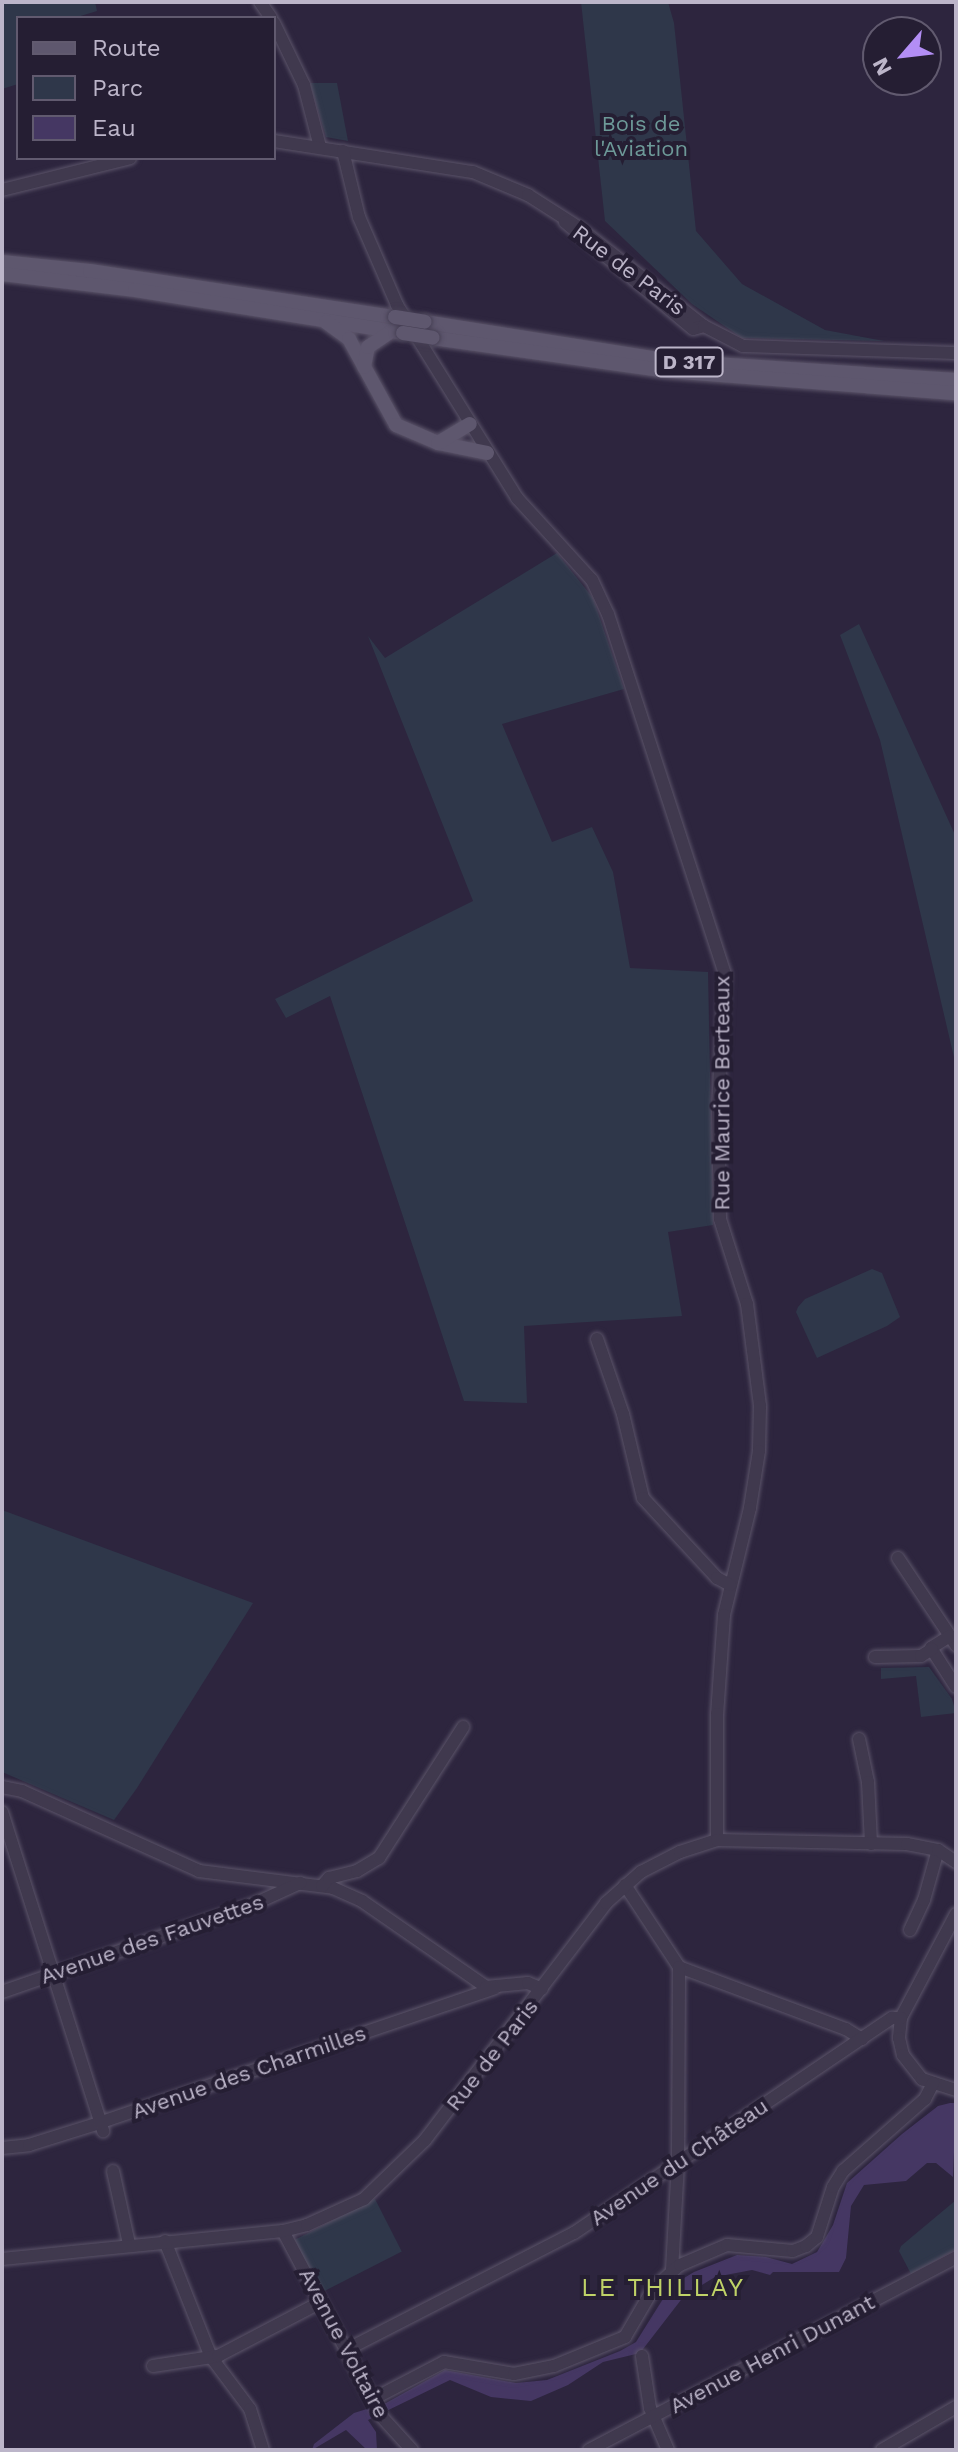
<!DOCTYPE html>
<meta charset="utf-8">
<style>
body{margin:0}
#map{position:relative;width:958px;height:2452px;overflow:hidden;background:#2d253e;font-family:"Work Sans",sans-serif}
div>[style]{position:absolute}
.green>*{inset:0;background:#2f374a;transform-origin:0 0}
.water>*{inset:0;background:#453763}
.roads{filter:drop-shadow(0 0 2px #5b5469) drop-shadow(0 0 2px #5b5469)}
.minor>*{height:12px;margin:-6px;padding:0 6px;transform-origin:6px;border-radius:6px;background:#40394e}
.major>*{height:14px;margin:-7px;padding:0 7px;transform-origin:7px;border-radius:7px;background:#5e576e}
.bridges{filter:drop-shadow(0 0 2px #463f54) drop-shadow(0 0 2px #463f54)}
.major-bridge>*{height:14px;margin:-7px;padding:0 7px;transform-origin:7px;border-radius:7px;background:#5e576e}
span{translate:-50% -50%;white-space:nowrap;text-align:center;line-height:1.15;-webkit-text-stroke:8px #251e33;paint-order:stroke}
.shield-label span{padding:2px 6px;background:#251e33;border:2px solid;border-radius:6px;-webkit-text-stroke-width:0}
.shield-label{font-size:20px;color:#bcb5c9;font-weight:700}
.park-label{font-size:22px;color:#6d9998}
.street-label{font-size:22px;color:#bcb5c9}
.quarter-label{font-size:26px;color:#bfd267;letter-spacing:2px}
.frame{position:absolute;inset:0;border:4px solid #bcb5c9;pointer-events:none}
.legend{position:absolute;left:16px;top:16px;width:260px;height:144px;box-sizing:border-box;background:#251e33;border:2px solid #615a6f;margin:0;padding:10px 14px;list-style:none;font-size:24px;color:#bcb5c9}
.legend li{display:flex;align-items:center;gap:16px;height:40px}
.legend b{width:40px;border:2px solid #615a6f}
.north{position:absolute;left:862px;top:16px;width:80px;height:80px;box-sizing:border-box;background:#251e33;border:2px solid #615a6f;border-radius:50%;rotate:242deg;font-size:22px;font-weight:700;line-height:32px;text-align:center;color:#bcb5c9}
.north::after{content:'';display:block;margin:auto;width:28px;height:36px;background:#b38ef5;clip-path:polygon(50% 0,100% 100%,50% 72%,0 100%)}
</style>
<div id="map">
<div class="green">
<div style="clip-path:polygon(2px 2px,95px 2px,97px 11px,74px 18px,18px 18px,18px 84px,2px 89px)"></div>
<div style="clip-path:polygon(581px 2px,668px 2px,674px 23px,696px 231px,742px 284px,825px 330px,884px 341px,742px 338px,692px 304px,605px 221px)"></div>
<div style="clip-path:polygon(310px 83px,337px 83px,348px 141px,326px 137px)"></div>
<div style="clip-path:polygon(557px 553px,593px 598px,624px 689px,502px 724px,552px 842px,592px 827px,613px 872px,630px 968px,708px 972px,713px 1225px,668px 1232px,682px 1316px,524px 1326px,527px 1403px,464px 1401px,330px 996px,286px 1018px,275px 999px,473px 901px,368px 636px,385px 658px)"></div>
<div style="clip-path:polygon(859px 624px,956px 837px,956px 1066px,880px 740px,840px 635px)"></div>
<div style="clip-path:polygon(872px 1269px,882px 1273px,900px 1317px,887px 1326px,817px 1358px,796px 1312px,798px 1307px,805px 1299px)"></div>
<div style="clip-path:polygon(2px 1510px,253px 1603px,137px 1788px,114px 1820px,2px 1772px)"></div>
<div style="clip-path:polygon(929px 1667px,952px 1699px,956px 1713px,921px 1717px,916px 1676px,881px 1679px,881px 1668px)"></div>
<div style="left:375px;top:2199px;width:59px;height:90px;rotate:63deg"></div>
<div style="clip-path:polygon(956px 2200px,956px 2249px,911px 2274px,899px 2251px,901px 2246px)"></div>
</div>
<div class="water">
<div style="clip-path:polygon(950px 2103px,956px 2103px,953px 2177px,936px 2163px,927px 2163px,906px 2181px,864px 2185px,851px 2206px,846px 2258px,839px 2272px,773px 2272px,770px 2275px,752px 2270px,715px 2277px,684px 2296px,640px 2353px,603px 2362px,568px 2385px,531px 2401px,491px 2397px,450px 2380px,368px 2420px,376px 2432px,377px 2450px,367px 2450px,346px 2430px,312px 2450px,314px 2444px,354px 2413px,386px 2403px,445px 2370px,516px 2383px,547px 2380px,620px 2351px,636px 2342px,671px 2286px,694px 2272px,737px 2255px,766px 2257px,792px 2264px,817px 2252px,833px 2225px,847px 2183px,902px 2134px,938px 2106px)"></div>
</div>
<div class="roads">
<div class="minor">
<div style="left:260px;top:2px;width:19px;rotate:55deg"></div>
<div style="left:274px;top:23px;width:69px;rotate:64.2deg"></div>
<div style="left:304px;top:85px;width:64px;rotate:75.5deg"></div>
<div style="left:274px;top:141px;width:201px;rotate:8.9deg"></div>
<div style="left:473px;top:172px;width:60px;rotate:22.7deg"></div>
<div style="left:528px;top:195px;width:59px;rotate:32.6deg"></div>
<div style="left:578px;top:227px;width:160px;rotate:38.2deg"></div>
<div style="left:704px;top:326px;width:11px;rotate:165deg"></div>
<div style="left:693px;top:329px;width:167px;rotate:-140.1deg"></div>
<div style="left:343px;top:151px;width:68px;rotate:76.4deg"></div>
<div style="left:359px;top:217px;width:96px;rotate:66.6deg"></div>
<div style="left:397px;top:305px;width:227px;rotate:58.1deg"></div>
<div style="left:517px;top:498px;width:111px;rotate:47.6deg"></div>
<div style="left:592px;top:580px;width:38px;rotate:65deg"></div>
<div style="left:608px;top:614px;width:379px;rotate:72deg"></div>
<div style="left:725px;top:974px;width:133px;rotate:93deg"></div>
<div style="left:718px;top:1107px;width:112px;rotate:89deg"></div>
<div style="left:720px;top:1219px;width:89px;rotate:72.4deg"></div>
<div style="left:747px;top:1304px;width:103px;rotate:82.7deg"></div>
<div style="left:760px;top:1406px;width:45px;rotate:91.3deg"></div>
<div style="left:759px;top:1451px;width:58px;rotate:99deg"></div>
<div style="left:750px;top:1508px;width:110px;rotate:103.7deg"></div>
<div style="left:724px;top:1615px;width:99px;rotate:94deg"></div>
<div style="left:717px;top:1714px;width:126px;rotate:90deg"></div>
<div style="left:2px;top:190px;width:132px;rotate:-14deg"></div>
<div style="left:704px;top:326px;width:44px;rotate:27.1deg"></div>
<div style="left:743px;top:346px;width:213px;rotate:1.9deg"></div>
<div style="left:597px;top:1339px;width:79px;rotate:70.9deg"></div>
<div style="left:623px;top:1414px;width:86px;rotate:76.6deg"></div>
<div style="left:643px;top:1498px;width:109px;rotate:47.2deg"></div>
<div style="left:717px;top:1578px;width:15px;rotate:28deg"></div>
<div style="left:898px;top:1558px;width:105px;rotate:56.3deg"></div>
<div style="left:950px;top:1636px;width:22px;rotate:148deg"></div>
<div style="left:931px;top:1648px;width:46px;rotate:57.3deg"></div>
<div style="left:875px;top:1657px;width:46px;rotate:-1.2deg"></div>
<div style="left:921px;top:1656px;width:13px;rotate:-32deg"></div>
<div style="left:859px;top:1739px;width:44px;rotate:78.2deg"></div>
<div style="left:868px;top:1782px;width:62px;rotate:87.2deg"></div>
<div style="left:2px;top:1787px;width:20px;rotate:11deg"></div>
<div style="left:22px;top:1791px;width:194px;rotate:24.3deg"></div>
<div style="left:199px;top:1871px;width:135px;rotate:7.2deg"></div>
<div style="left:333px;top:1888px;width:32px;rotate:24deg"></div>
<div style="left:362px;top:1901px;width:151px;rotate:34.7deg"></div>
<div style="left:486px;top:1987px;width:42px;rotate:-5.4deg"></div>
<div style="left:528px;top:1983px;width:15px;rotate:23deg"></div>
<div style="left:2px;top:1812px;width:335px;rotate:72.4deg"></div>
<div style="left:625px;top:1885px;width:98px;rotate:56.6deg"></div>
<div style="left:679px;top:1967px;width:178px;rotate:20.4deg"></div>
<div style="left:846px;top:2029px;width:19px;rotate:32deg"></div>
<div style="left:322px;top:1886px;width:11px;rotate:-49deg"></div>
<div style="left:329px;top:1878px;width:29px;rotate:-14deg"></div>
<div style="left:357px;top:1871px;width:26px;rotate:-31deg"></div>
<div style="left:379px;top:1858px;width:156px;rotate:-57.3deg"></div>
<div style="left:956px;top:1914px;width:118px;rotate:117.9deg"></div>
<div style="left:901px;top:2018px;width:20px;rotate:96deg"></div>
<div style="left:899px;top:2038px;width:17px;rotate:77deg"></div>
<div style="left:903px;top:2055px;width:31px;rotate:52deg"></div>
<div style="left:922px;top:2079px;width:36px;rotate:18deg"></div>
<div style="left:910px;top:1930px;width:33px;rotate:-65deg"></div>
<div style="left:924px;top:1900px;width:52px;rotate:-74.4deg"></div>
<div style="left:2px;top:1992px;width:267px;rotate:-19.2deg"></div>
<div style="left:254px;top:1904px;width:51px;rotate:-24.5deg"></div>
<div style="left:2px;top:2148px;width:27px;rotate:-6deg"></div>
<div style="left:29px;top:2145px;width:73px;rotate:-17.4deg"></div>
<div style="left:99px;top:2123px;width:418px;rotate:-18.8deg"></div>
<div style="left:113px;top:2171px;width:75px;rotate:77.6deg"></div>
<div style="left:283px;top:2231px;width:209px;rotate:62.1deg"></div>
<div style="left:381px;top:2416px;width:46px;rotate:47.6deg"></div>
<div style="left:165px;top:2241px;width:125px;rotate:68.4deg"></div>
<div style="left:211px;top:2357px;width:65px;rotate:53.1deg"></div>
<div style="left:250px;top:2409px;width:43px;rotate:72.4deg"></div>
<div style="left:2px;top:2259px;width:282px;rotate:-5.7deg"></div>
<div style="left:283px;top:2231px;width:25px;rotate:-14deg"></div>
<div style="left:307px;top:2225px;width:63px;rotate:-24.5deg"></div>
<div style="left:364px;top:2199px;width:85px;rotate:-44deg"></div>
<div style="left:425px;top:2140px;width:298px;rotate:-52.6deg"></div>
<div style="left:606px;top:1903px;width:47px;rotate:-41.5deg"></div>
<div style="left:641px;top:1872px;width:44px;rotate:-27.1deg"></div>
<div style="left:680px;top:1852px;width:39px;rotate:-18deg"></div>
<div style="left:717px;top:1840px;width:190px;rotate:1.2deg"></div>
<div style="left:907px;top:1844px;width:32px;rotate:11deg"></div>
<div style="left:938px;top:1850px;width:22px;rotate:34deg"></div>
<div style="left:672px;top:2270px;width:108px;rotate:-86.8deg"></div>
<div style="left:678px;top:2162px;width:195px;rotate:-89.7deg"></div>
<div style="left:346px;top:2350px;width:256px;rotate:-27.2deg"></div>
<div style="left:574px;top:2233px;width:384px;rotate:-34.1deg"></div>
<div style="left:892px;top:2018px;width:9px"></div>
<div style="left:642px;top:2356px;width:53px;rotate:81.3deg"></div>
<div style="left:650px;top:2408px;width:46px;rotate:66.8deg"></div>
<div style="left:153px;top:2366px;width:66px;rotate:-8.7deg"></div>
<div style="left:218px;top:2356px;width:116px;rotate:-27.7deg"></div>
<div style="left:373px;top:2399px;width:80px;rotate:-27.5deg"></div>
<div style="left:444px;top:2362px;width:71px;rotate:9.7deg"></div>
<div style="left:514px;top:2374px;width:41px;rotate:-11.3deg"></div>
<div style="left:554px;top:2366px;width:77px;rotate:-22.2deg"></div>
<div style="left:625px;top:2337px;width:56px;rotate:-59.7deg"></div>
<div style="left:653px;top:2289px;width:36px;rotate:-42deg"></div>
<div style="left:680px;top:2265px;width:51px;rotate:-23.1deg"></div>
<div style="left:727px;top:2245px;width:66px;rotate:5.2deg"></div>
<div style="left:793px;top:2251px;width:14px;rotate:-21deg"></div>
<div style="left:806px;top:2246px;width:14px;rotate:-39deg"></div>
<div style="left:817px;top:2237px;width:52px;rotate:-72.3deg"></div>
<div style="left:833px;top:2187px;width:19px;rotate:-58deg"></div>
<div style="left:843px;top:2171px;width:109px;rotate:-41.3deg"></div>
<div style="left:925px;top:2099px;width:18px;rotate:-63deg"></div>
<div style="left:589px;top:2450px;width:415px;rotate:-27.7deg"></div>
<div style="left:882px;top:2450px;width:86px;rotate:-30.2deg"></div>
</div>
<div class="major">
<div style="left:2px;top:262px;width:88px;rotate:5.8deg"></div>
<div style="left:90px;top:271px;width:308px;rotate:8.6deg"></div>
<div style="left:2px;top:274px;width:134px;rotate:6.9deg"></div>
<div style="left:135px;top:290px;width:271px;rotate:9.1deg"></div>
<div style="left:326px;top:322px;width:29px;rotate:36deg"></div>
<div style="left:349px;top:339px;width:98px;rotate:61.3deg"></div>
<div style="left:396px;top:425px;width:46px;rotate:23.2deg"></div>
<div style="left:438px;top:443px;width:50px;rotate:11.5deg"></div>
<div style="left:425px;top:322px;width:248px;rotate:9deg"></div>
<div style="left:670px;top:361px;width:287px;rotate:3.8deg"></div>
<div style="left:433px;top:338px;width:237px;rotate:8deg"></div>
<div style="left:668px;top:371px;width:289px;rotate:4.4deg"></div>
<div style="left:364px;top:367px;width:20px;rotate:-79deg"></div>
<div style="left:368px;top:347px;width:29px;rotate:-34deg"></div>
<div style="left:438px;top:443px;width:37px;rotate:-31deg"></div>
</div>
</div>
<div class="bridges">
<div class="major-bridge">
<div style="left:395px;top:317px;width:30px;rotate:9deg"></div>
<div style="left:403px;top:333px;width:30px;rotate:9deg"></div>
</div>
</div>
<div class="shield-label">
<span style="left:689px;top:362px">D 317</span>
</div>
<div class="park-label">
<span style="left:641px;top:136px">Bois de<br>l'Aviation</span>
</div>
<div class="street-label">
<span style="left:629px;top:270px;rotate:37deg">Rue de Paris</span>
<span style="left:722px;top:1093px;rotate:-90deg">Rue Maurice Berteaux</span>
<span style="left:152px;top:1939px;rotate:-19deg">Avenue des Fauvettes</span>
<span style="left:492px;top:2055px;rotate:-52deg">Rue de Paris</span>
<span style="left:249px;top:2072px;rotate:-19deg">Avenue des Charmilles</span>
<span style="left:679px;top:2162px;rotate:-34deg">Avenue du Château</span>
<span style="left:344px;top:2343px;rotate:62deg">Avenue Voltaire</span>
<span style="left:772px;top:2354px;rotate:-28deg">Avenue Henri Dunant</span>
</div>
<div class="quarter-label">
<span style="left:663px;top:2288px">LE THILLAY</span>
</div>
<div class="frame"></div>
<ul class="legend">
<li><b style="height:10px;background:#5e576e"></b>Route</li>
<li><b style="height:22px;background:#2f374a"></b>Parc</li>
<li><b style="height:22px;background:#453763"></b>Eau</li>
</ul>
<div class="north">N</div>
</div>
